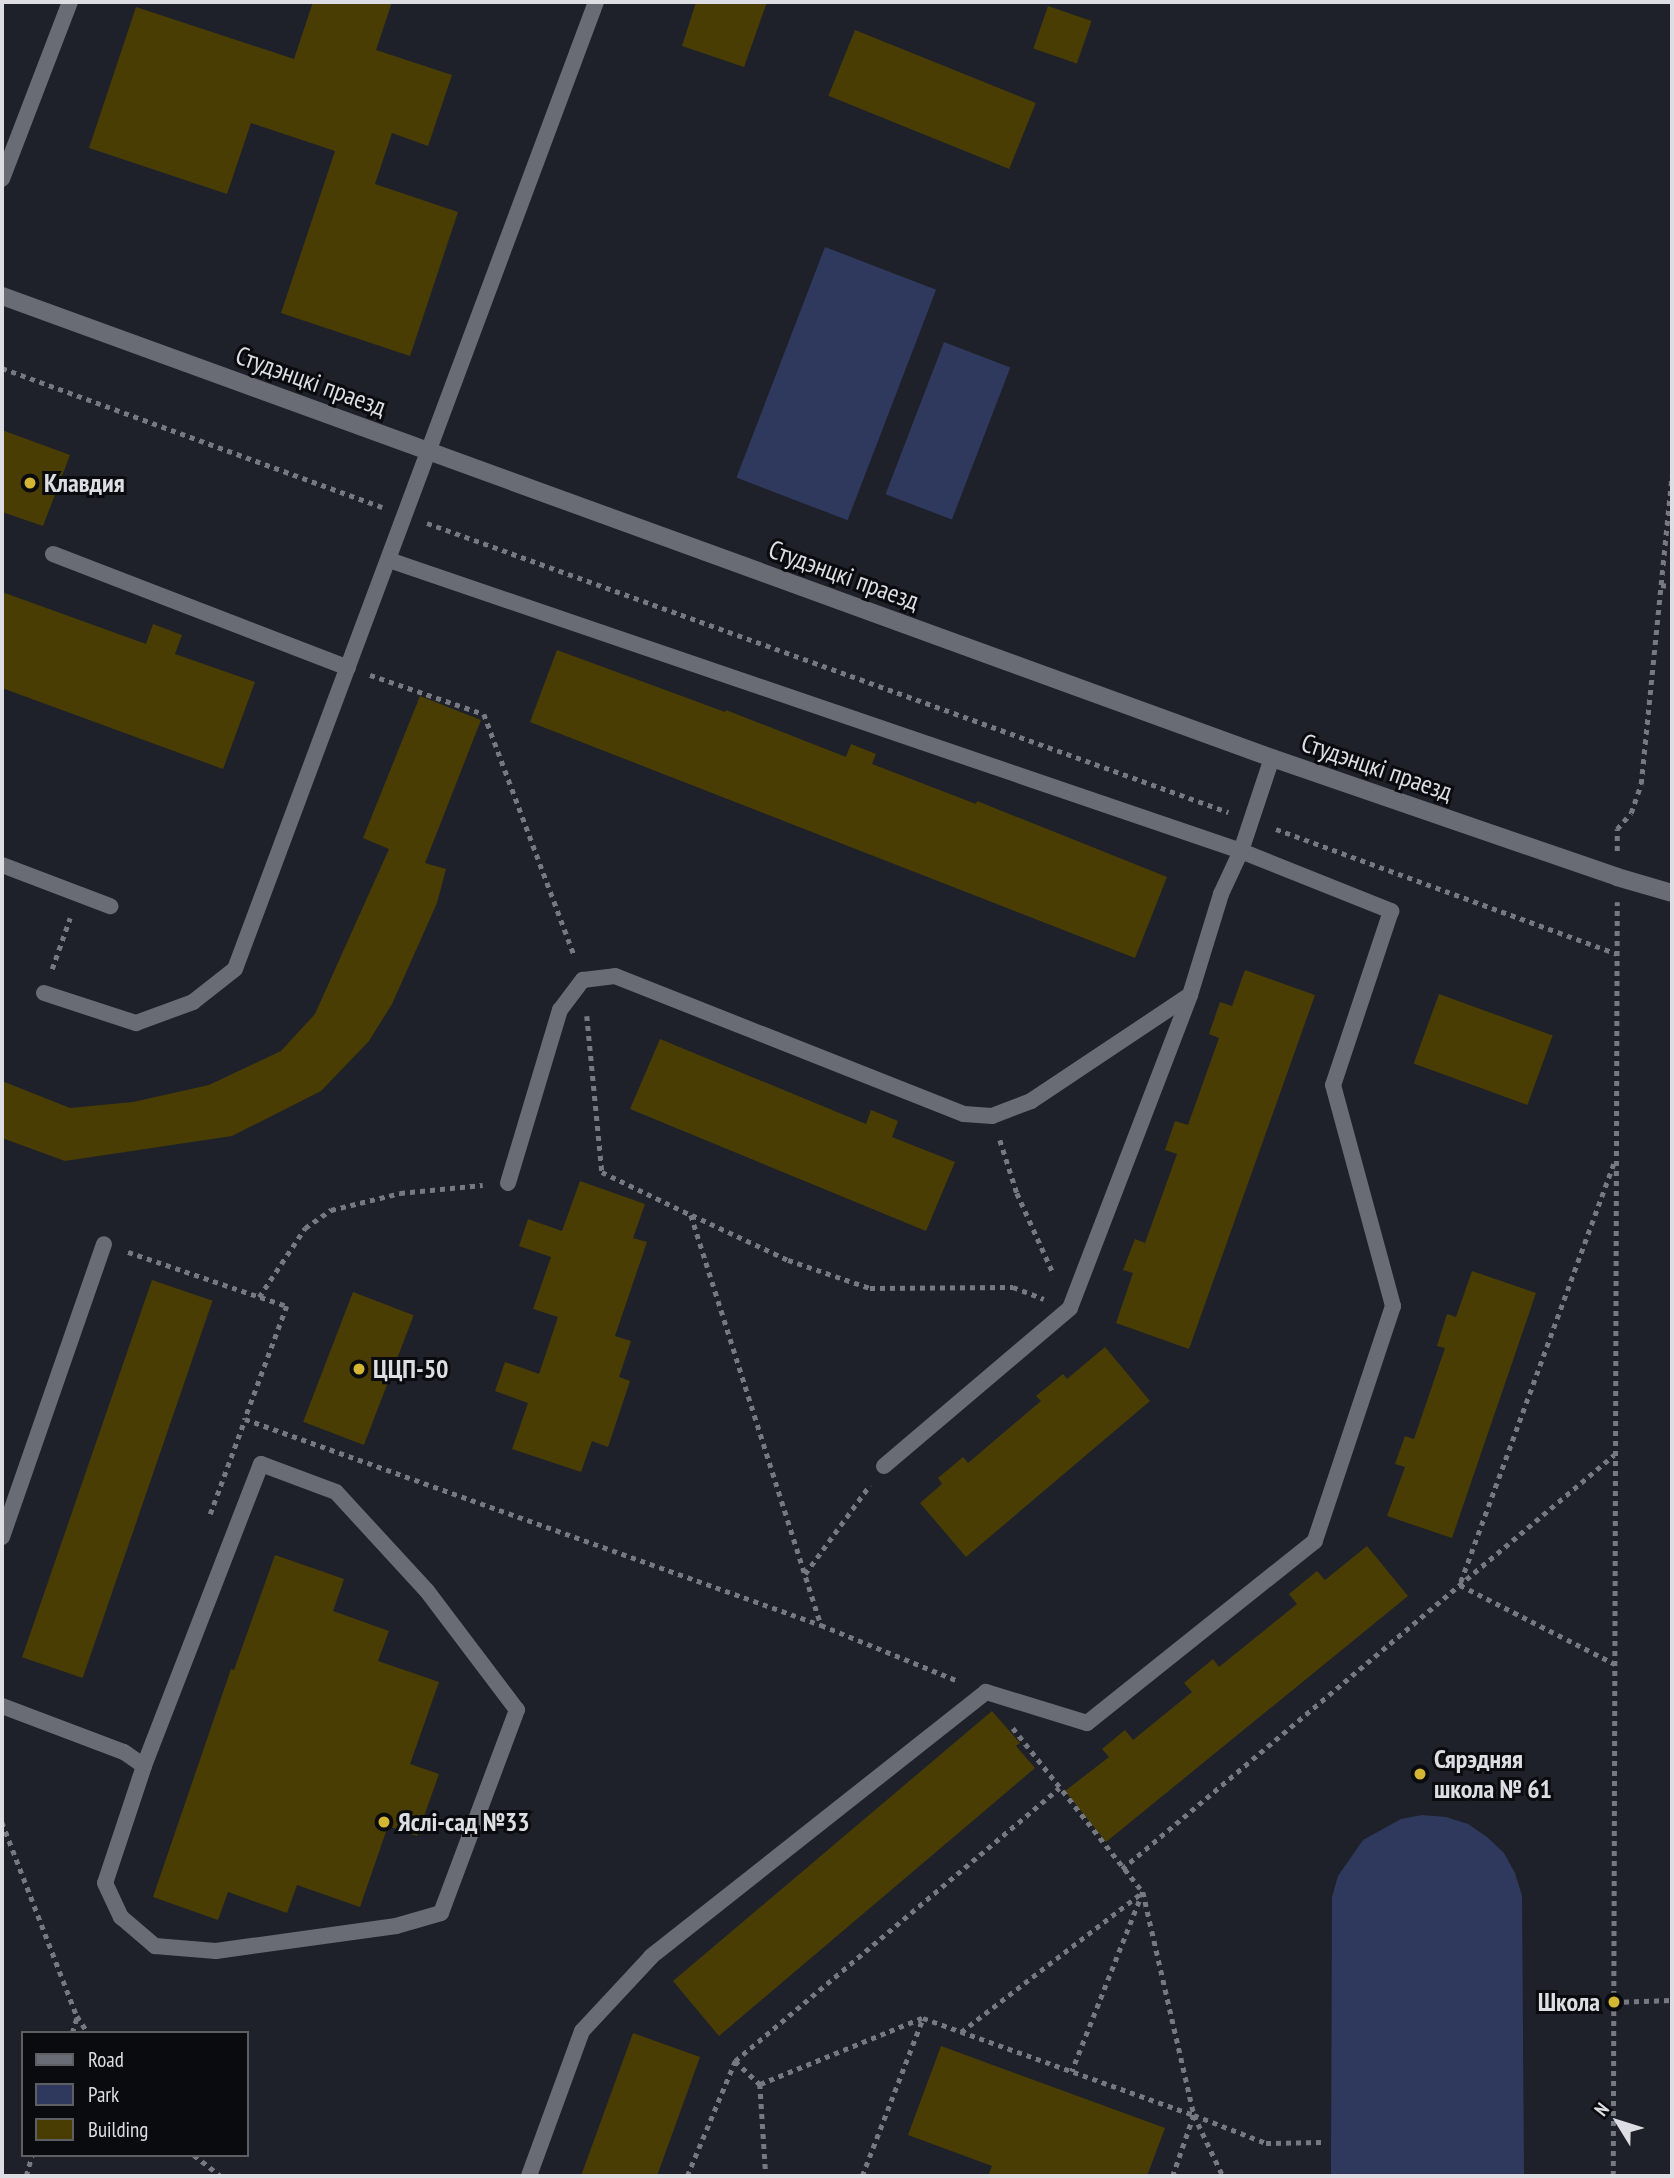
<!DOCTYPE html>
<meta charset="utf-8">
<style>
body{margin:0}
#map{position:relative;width:1674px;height:2178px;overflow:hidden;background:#1e2129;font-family:"PT Sans Narrow",sans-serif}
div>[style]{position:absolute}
.green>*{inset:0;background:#2f395d;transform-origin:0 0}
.building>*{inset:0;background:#493d04;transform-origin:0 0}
.path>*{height:4.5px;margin-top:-2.25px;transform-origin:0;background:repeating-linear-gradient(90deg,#777980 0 5px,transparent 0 10px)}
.lane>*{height:16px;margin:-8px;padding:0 8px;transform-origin:8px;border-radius:8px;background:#696c75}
.street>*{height:18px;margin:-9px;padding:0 9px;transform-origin:9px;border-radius:9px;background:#696c75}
.dots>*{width:19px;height:19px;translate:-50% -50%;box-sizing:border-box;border:4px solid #090b0e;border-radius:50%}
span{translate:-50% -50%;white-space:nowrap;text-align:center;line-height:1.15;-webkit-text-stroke:6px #090b0e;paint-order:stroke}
.street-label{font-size:26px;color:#dcdee3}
.poi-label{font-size:26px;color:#dcdee3;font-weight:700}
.left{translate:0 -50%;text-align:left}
.right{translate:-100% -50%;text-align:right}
.frame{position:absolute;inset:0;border:4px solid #dcdee3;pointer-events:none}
.legend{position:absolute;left:21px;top:2031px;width:228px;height:126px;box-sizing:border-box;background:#090b0e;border:2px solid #5d5f63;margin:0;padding:9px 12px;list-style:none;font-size:21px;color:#dcdee3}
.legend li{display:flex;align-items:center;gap:14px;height:35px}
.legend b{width:35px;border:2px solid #5d5f63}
.north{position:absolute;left:1583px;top:2087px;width:70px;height:70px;-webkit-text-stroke:5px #090b0e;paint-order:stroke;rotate:308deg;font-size:19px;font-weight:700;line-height:28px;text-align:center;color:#dcdee3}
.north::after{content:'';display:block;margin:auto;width:24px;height:32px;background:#dcdee3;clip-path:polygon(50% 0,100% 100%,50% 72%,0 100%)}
</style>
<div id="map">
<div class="green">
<div style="left:825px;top:247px;width:119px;height:247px;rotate:21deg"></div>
<div style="left:944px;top:342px;width:71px;height:163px;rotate:21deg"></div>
<div style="clip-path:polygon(1422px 1815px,1446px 1817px,1468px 1824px,1487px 1837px,1504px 1853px,1515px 1873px,1522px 1896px,1524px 2176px,1331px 2176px,1332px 1897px,1338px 1876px,1363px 1840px,1401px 1819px)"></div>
</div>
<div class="building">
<div style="clip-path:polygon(313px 2px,392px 2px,376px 50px,452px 75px,428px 146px,392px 133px,375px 184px,458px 212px,410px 356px,281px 313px,335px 151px,251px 123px,227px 194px,89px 148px,136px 7px,294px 59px)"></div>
<div style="clip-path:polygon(696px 2px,767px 2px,744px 67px,682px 46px)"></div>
<div style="left:1048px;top:6px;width:46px;height:45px;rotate:19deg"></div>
<div style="left:855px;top:30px;width:195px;height:71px;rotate:22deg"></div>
<div style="clip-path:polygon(2px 430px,70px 455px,43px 526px,2px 512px)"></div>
<div style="clip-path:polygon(2px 592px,146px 644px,153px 624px,182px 635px,175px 654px,255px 682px,223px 769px,2px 688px)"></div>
<div style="clip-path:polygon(557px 650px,725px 712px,726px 710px,846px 757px,851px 744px,876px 754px,872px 764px,976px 804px,977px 801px,1167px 877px,1135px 958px,530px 722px)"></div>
<div style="clip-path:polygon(420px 696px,481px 720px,425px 863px,446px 869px,437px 903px,392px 1004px,369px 1041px,321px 1091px,232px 1136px,65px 1161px,2px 1138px,2px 1081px,70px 1108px,133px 1102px,209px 1085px,281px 1051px,315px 1014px,389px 849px,363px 838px)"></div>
<div style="clip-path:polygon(1245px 970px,1315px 995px,1189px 1349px,1116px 1323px,1133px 1273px,1123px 1270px,1135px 1239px,1145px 1243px,1177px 1154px,1165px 1150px,1175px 1121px,1188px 1125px,1219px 1038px,1209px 1034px,1220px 1002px,1232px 1006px)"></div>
<div style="left:1439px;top:994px;width:121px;height:74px;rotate:20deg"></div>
<div style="clip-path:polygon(660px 1039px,866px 1124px,871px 1110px,898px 1121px,892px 1137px,955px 1162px,926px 1231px,630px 1109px)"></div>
<div style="clip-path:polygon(580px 1181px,645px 1204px,633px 1238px,647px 1242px,615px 1336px,631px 1341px,619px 1377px,630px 1381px,608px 1447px,592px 1441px,581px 1472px,512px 1449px,528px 1403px,495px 1391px,505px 1362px,539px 1374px,558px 1317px,533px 1309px,551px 1257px,519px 1246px,528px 1219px,562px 1231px)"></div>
<div style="clip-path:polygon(1472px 1271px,1536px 1293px,1452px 1538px,1387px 1516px,1405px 1467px,1395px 1464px,1405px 1436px,1414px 1439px,1445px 1348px,1437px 1346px,1447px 1314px,1456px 1317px)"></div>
<div style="left:152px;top:1280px;width:64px;height:399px;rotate:19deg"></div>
<div style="left:353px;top:1292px;width:65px;height:139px;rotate:21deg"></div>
<div style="clip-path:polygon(1105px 1347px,1150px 1401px,966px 1557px,920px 1503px,942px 1484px,938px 1478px,963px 1457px,968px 1463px,1041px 1401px,1036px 1396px,1063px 1374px,1067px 1379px)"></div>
<div style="clip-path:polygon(1367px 1546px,1408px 1596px,1106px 1842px,1065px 1791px,1109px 1757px,1102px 1749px,1125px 1730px,1133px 1740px,1192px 1692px,1184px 1683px,1213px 1659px,1219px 1667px,1297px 1604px,1289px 1594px,1317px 1571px,1325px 1580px)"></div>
<div style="clip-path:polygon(275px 1555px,344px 1579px,333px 1611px,389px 1631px,378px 1661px,439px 1682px,410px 1764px,439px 1774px,417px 1836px,388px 1826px,360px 1907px,297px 1885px,287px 1913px,228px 1892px,218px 1920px,153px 1897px,231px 1669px,234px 1670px)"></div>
<div style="clip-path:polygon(992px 1711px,1020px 1743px,1016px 1746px,1035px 1768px,719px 2036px,673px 1981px)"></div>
<div style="clip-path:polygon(633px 2033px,700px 2057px,657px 2176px,581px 2176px)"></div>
<div style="clip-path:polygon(941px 2046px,1165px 2128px,1147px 2176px,988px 2176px,992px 2166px,908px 2135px)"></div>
</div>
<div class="path">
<div style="left:2px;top:368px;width:405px;rotate:20.1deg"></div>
<div style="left:427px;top:523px;width:852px;rotate:19.84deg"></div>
<div style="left:1661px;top:585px;width:9px;rotate:6deg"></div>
<div style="left:370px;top:675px;width:120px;rotate:18.9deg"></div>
<div style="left:484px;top:714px;width:259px;rotate:69.5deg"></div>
<div style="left:1276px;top:829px;width:363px;rotate:20.1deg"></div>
<div style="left:1617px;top:851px;width:22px;rotate:-90deg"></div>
<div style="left:1617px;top:829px;width:21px;rotate:-49deg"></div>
<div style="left:1631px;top:813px;width:31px;rotate:-71deg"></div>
<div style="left:1641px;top:784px;width:310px;rotate:-84.3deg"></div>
<div style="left:52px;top:969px;width:54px;rotate:-70.6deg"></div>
<div style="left:587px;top:1016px;width:157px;rotate:84.5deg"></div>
<div style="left:602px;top:1172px;width:99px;rotate:25.8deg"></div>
<div style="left:691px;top:1215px;width:429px;rotate:72.4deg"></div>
<div style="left:1000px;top:1140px;width:56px;rotate:72.2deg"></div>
<div style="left:1017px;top:1193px;width:90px;rotate:65.7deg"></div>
<div style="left:1614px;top:1164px;width:448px;rotate:110.1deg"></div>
<div style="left:1460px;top:1585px;width:174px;rotate:27deg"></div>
<div style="left:692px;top:1215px;width:106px;rotate:25.1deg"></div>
<div style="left:788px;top:1260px;width:87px;rotate:18.9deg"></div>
<div style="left:870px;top:1288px;width:143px;rotate:-0.4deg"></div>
<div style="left:1013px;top:1287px;width:33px;rotate:21deg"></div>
<div style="left:128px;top:1252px;width:168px;rotate:18.8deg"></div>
<div style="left:287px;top:1306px;width:121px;rotate:110.4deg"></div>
<div style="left:245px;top:1419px;width:612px;rotate:19.68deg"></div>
<div style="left:821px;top:1625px;width:148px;rotate:22.2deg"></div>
<div style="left:259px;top:1297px;width:83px;rotate:-56.3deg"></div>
<div style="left:305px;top:1228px;width:32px;rotate:-35deg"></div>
<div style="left:331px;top:1210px;width:71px;rotate:-13.8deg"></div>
<div style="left:400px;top:1193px;width:83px;rotate:-5.5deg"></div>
<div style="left:210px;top:1514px;width:101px;rotate:-69.8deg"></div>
<div style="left:805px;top:1574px;width:110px;rotate:-53.9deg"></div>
<div style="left:1013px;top:1728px;width:209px;rotate:51.6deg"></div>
<div style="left:1143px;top:1892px;width:193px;rotate:111.6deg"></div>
<div style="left:2px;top:1822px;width:208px;rotate:68.9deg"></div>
<div style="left:77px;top:2016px;width:20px;rotate:57deg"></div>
<div style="left:1122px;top:1869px;width:643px;rotate:-40.08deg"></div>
<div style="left:1614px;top:2002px;width:58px;rotate:-2deg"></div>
<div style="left:961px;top:2032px;width:230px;rotate:-37.6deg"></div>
<div style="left:1143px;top:1892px;width:229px;rotate:77.1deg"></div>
<div style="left:1194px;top:2115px;width:68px;rotate:64.6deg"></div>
<div style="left:72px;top:2033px;width:17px;rotate:-73deg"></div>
<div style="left:735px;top:2061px;width:34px;rotate:43deg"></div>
<div style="left:760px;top:2084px;width:92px;rotate:86.3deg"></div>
<div style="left:760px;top:2084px;width:175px;rotate:-22.2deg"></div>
<div style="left:1194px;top:2115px;width:77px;rotate:21.3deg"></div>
<div style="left:1266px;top:2143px;width:56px;rotate:-1deg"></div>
<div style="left:194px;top:2155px;width:34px;rotate:38deg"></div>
<div style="left:26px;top:2176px;width:22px;rotate:-74deg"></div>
<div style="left:687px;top:2176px;width:125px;rotate:-67.3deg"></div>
<div style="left:735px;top:2061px;width:424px;rotate:-40.1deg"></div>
<div style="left:862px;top:2176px;width:169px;rotate:-68.9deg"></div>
<div style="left:923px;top:2018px;width:288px;rotate:19.7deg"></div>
<div style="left:1194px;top:2115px;width:65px;rotate:109deg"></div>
<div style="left:1613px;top:2176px;width:1274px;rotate:-89.82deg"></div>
</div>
<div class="lane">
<div style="left:2px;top:179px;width:190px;rotate:-69deg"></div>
<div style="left:53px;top:554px;width:316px;rotate:21.1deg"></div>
<div style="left:389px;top:560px;width:900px;rotate:18.86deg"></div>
<div style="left:1241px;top:851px;width:162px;rotate:21.8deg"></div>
<div style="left:1391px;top:911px;width:183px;rotate:108.4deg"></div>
<div style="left:1333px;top:1085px;width:229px;rotate:74.8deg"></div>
<div style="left:1393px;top:1306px;width:248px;rotate:108.4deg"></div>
<div style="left:1315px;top:1541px;width:292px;rotate:141.4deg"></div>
<div style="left:1087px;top:1723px;width:106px;rotate:-162.9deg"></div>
<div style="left:986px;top:1692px;width:427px;rotate:141.7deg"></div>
<div style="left:651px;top:1957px;width:101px;rotate:133deg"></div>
<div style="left:582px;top:2031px;width:154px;rotate:110.1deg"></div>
<div style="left:2px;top:865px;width:116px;rotate:20.8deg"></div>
<div style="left:44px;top:993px;width:97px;rotate:18.1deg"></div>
<div style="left:136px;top:1023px;width:61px;rotate:-20.2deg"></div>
<div style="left:193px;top:1002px;width:53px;rotate:-38.2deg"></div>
<div style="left:235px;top:969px;width:1032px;rotate:-69.53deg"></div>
<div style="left:508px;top:1183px;width:181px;rotate:-73.3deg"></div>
<div style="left:560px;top:1010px;width:38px;rotate:-53deg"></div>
<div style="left:583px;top:980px;width:32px;rotate:-7deg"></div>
<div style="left:615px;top:976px;width:375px;rotate:21.6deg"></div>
<div style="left:964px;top:1114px;width:28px;rotate:4deg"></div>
<div style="left:992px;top:1116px;width:42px;rotate:-21deg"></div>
<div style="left:1031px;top:1101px;width:191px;rotate:-33.7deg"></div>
<div style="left:884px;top:1466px;width:244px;rotate:-40.3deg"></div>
<div style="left:1070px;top:1308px;width:335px;rotate:-69deg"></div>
<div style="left:1190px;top:995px;width:106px;rotate:-72.9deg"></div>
<div style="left:1221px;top:894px;width:47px;rotate:-65.1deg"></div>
<div style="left:1241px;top:851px;width:98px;rotate:-71.6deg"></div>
<div style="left:2px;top:1537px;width:310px;rotate:-70.8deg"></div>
<div style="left:2px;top:1706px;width:130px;rotate:20.7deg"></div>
<div style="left:124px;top:1752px;width:24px;rotate:35deg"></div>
<div style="left:144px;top:1766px;width:123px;rotate:108.4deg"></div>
<div style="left:105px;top:1883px;width:38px;rotate:65deg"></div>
<div style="left:121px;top:1917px;width:45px;rotate:40.5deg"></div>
<div style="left:155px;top:1946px;width:61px;rotate:4.7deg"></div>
<div style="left:216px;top:1951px;width:182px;rotate:-7.9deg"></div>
<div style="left:396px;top:1926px;width:47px;rotate:-16.1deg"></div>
<div style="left:441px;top:1913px;width:217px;rotate:-69.5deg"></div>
<div style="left:517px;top:1710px;width:149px;rotate:-127.1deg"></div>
<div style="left:427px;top:1591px;width:134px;rotate:-132.6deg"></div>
<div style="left:336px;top:1492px;width:80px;rotate:-159.5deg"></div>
<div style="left:261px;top:1464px;width:324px;rotate:111.2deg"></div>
</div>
<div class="street">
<div style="left:2px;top:296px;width:1351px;rotate:19.99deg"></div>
<div style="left:1272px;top:758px;width:365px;rotate:19deg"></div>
<div style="left:1617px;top:877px;width:57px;rotate:16.2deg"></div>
</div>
<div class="dots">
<div style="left:30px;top:483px;background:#d4b635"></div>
<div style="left:359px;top:1369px;background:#d4b635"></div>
<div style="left:1420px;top:1774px;background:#d4b635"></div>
<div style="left:384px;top:1822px;background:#d4b635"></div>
<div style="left:1614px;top:2002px;background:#d4b635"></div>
</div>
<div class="street-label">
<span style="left:311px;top:381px;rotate:20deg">Студэнцкі праезд</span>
<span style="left:844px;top:575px;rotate:20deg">Студэнцкі праезд</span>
<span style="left:1377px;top:767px;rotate:19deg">Студэнцкі праезд</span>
</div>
<div class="poi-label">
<span class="left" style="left:44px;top:483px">Клавдия</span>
<span class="left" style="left:373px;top:1369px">ЦЦП-50</span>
<span class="left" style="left:1434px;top:1774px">Сярэдняя<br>школа № 61</span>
<span class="left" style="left:398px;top:1822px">Яслі-сад №33</span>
<span class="right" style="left:1600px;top:2002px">Школа</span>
</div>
<div class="frame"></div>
<ul class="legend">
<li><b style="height:9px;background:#696c75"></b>Road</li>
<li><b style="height:19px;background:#2f395d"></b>Park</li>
<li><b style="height:19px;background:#493d04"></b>Building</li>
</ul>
<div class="north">N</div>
</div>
